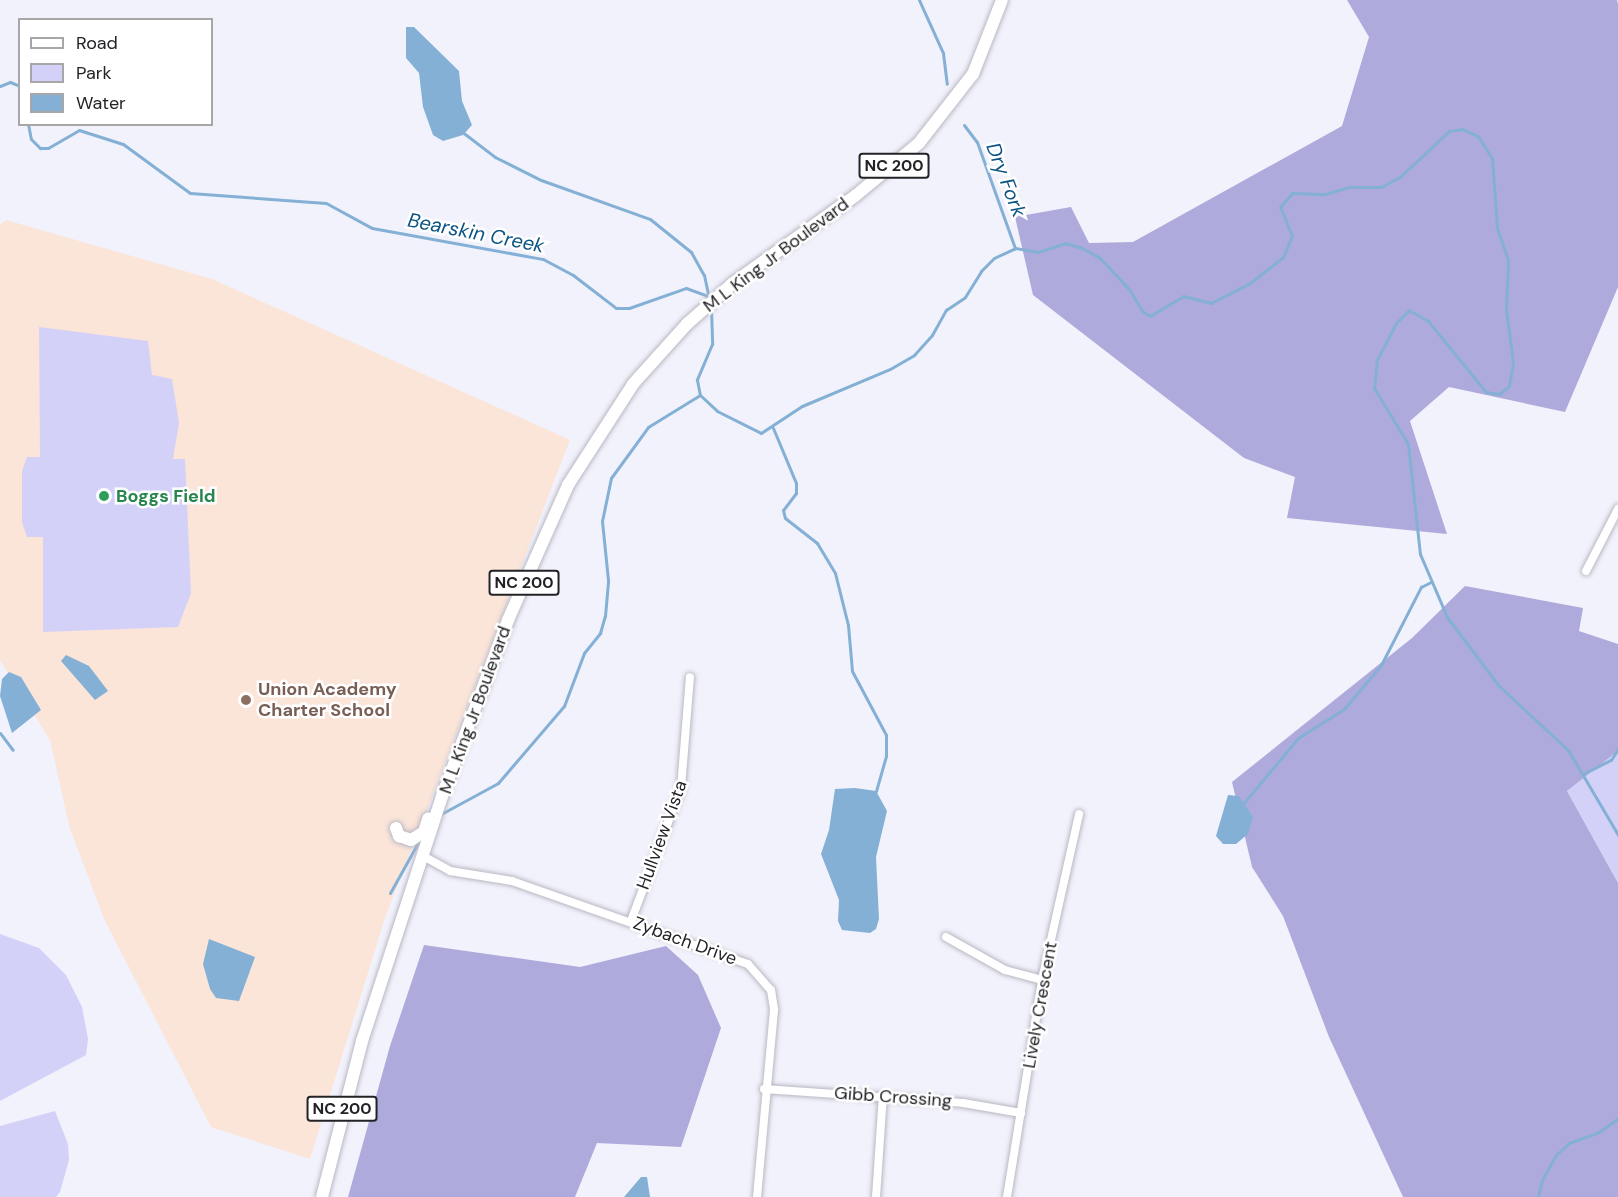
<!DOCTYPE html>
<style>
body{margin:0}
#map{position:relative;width:1618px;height:1197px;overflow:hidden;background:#f2f2fc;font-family:"DM Sans",sans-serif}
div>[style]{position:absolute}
.education>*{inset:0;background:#fbe4d8}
.green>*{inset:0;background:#d4d1f8}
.forest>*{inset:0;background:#afaadc}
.water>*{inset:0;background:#84b0d5}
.stream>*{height:3px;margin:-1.5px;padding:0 1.5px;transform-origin:1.5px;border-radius:1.5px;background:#84b0d5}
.roads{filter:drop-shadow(0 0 2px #b9b8c2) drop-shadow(0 0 2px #b9b8c2)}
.street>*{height:8px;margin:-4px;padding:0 4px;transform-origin:4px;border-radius:4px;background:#fff}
.primary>*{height:12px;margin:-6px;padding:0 6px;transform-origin:6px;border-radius:6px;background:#fff}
.dots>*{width:16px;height:16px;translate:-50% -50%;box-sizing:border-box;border:3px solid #fff;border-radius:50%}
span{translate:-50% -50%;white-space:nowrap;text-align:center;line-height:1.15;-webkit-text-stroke:5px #fff;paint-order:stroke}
.shield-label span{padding:2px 4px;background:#fff;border:2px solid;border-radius:4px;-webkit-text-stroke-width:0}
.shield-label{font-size:16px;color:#232226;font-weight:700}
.street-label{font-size:18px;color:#232226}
.leisure-label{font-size:18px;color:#27864d;font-weight:700}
.left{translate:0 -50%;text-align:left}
.education-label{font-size:18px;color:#785e54;font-weight:700}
.water-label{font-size:20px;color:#0b5483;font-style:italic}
.legend{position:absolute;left:18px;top:18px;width:195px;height:108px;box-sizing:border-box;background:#fff;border:2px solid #a7a7a8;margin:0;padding:8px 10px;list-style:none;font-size:18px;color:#232226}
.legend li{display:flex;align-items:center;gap:12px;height:30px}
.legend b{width:30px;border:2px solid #a7a7a8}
</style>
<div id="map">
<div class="education">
<div style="clip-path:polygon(6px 220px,212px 279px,570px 440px,385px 918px,310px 1159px,211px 1127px,105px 921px,70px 829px,50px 740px,0 660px,0 225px)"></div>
</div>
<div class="green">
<div style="clip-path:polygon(39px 327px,148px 341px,152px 375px,172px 379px,179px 423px,173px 459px,185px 459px,191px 593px,178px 627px,43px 632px,43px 537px,27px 537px,22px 522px,22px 471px,27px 457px,40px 457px)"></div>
<div style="clip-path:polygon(1618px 751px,1618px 883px,1567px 791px)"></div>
<div style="clip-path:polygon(0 934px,39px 948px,66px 975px,82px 1007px,88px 1039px,86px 1055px,0 1101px)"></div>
<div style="clip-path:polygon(55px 1111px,68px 1144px,69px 1160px,60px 1192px,56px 1197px,0 1197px,0 1126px)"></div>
</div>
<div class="forest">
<div style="clip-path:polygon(1347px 0,1617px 0,1618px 4px,1618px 287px,1565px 412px,1449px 387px,1410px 421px,1447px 534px,1287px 518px,1295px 477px,1244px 458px,1033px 295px,1015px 217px,1071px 207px,1089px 243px,1133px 242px,1342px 126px,1369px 37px)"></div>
<div style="clip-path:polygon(1465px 586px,1583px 608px,1579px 631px,1618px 644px,1618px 751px,1567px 791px,1618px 883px,1618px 1197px,1403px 1197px,1329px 1037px,1283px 916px,1252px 867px,1232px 782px,1412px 638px)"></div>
<div style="clip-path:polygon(424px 945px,580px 967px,666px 946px,698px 975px,721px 1028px,681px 1147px,597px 1143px,575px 1197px,348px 1197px,390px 1046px)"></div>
</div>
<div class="water">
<div style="clip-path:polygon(406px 27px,414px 27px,459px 71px,462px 101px,472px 125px,463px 135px,443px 141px,433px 135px,423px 107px,419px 73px,406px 58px)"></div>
<div style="clip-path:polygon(66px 655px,89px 666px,108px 691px,95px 700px,61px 661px)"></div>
<div style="clip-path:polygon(9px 672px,21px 677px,41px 710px,12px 733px,0 696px,2px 679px)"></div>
<div style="clip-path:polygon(855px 788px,876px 791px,887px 811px,876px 857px,879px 919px,876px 929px,870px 933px,842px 930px,838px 921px,839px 900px,821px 854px,829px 830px,835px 789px)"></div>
<div style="clip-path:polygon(1228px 795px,1239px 796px,1253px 817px,1248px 834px,1236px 844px,1223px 844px,1216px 836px)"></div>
<div style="clip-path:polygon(209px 939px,255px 957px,239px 1001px,216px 998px,210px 989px,203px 964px)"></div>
<div style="clip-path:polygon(641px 1177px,647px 1177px,650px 1197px,624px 1197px)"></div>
</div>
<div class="stream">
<div style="left:919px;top:0;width:58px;rotate:65.6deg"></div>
<div style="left:943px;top:53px;width:31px;rotate:83deg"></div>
<div style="left:0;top:86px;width:11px;rotate:-22deg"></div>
<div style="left:10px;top:82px;width:11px;rotate:22deg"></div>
<div style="left:28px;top:124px;width:15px;rotate:79deg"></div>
<div style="left:31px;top:139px;width:13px;rotate:45deg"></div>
<div style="left:40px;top:148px;width:8px"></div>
<div style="left:48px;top:148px;width:36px;rotate:-30deg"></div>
<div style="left:79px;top:130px;width:46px;rotate:17.7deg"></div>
<div style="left:123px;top:144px;width:83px;rotate:36.2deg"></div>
<div style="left:190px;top:193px;width:136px;rotate:4.2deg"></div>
<div style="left:326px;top:203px;width:52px;rotate:28.5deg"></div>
<div style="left:372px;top:228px;width:174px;rotate:10.3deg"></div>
<div style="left:543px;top:259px;width:34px;rotate:28deg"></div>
<div style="left:573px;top:275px;width:54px;rotate:37.5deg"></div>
<div style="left:616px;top:308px;width:13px"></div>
<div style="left:629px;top:308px;width:60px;rotate:-19.3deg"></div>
<div style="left:686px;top:288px;width:23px;rotate:20deg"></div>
<div style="left:964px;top:125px;width:21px;rotate:53deg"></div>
<div style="left:977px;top:142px;width:113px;rotate:70.3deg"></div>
<div style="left:461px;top:131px;width:43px;rotate:37.4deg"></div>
<div style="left:495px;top:157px;width:51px;rotate:26.6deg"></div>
<div style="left:541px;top:180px;width:116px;rotate:19.7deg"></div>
<div style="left:650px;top:219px;width:53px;rotate:38.8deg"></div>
<div style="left:691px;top:252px;width:26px;rotate:61deg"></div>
<div style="left:704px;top:275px;width:25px;rotate:78deg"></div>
<div style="left:711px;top:309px;width:35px;rotate:88deg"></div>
<div style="left:712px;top:344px;width:39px;rotate:113deg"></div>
<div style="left:697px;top:380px;width:15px;rotate:79deg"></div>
<div style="left:700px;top:395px;width:23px;rotate:43deg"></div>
<div style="left:717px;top:411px;width:49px;rotate:26.6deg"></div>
<div style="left:761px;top:433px;width:49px;rotate:-33.4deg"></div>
<div style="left:802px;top:406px;width:95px;rotate:-22.8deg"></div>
<div style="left:890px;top:369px;width:28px;rotate:-30deg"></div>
<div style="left:914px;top:355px;width:27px;rotate:-48deg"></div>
<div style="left:932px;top:335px;width:29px;rotate:-61deg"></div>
<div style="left:946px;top:310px;width:23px;rotate:-34deg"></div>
<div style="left:965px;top:297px;width:31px;rotate:-58deg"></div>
<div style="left:981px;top:271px;width:18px;rotate:-45deg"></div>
<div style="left:994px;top:258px;width:23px;rotate:-25deg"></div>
<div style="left:1015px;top:248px;width:23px;rotate:10deg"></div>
<div style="left:1038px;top:252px;width:28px;rotate:-18deg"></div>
<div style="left:1065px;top:243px;width:18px;rotate:16deg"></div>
<div style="left:1082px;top:248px;width:21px;rotate:29deg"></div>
<div style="left:1100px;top:258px;width:42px;rotate:46.9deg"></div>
<div style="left:1129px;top:289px;width:26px;rotate:59deg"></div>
<div style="left:1142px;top:311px;width:9px;rotate:32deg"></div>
<div style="left:1150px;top:316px;width:39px;rotate:-31deg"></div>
<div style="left:1183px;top:296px;width:29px;rotate:14deg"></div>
<div style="left:1211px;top:303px;width:44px;rotate:-27.1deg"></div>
<div style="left:1250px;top:283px;width:42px;rotate:-38.2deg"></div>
<div style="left:1283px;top:257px;width:23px;rotate:-67deg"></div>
<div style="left:1292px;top:236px;width:31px;rotate:-112deg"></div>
<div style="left:1280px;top:207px;width:18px;rotate:-49deg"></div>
<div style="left:1292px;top:193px;width:33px;rotate:2deg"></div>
<div style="left:1325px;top:194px;width:26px;rotate:-16deg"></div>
<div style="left:1350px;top:187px;width:31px"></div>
<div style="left:1381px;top:187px;width:21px;rotate:-28deg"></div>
<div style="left:1400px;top:177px;width:67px;rotate:-43.2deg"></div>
<div style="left:1449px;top:131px;width:13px;rotate:-9deg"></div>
<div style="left:1462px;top:129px;width:17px;rotate:24deg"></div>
<div style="left:1478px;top:136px;width:26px;rotate:58deg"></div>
<div style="left:1492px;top:158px;width:70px;rotate:85.9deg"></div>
<div style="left:1497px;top:228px;width:34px;rotate:71deg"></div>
<div style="left:1508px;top:260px;width:49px;rotate:92.3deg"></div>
<div style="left:1506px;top:309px;width:54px;rotate:82.6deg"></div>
<div style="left:1513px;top:363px;width:23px;rotate:100deg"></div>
<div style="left:1509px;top:386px;width:13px;rotate:141deg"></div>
<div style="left:1499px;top:394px;width:13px;rotate:-171deg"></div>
<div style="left:1486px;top:392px;width:92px;rotate:-129.2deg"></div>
<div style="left:1428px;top:321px;width:22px;rotate:-150deg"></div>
<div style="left:1409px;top:310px;width:18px;rotate:135deg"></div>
<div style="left:1396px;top:323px;width:42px;rotate:117.2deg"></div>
<div style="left:1377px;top:360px;width:28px;rotate:96deg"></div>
<div style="left:1374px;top:388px;width:66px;rotate:58.7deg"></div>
<div style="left:1408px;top:444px;width:111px;rotate:83.8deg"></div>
<div style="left:1420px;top:554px;width:69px;rotate:66.8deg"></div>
<div style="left:1447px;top:617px;width:85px;rotate:53.1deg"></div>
<div style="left:1498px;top:685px;width:96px;rotate:42.9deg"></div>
<div style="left:1568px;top:750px;width:99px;rotate:59.5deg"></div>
<div style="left:773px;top:428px;width:60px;rotate:67.3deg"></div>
<div style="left:796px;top:483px;width:10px;rotate:90deg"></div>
<div style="left:796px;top:493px;width:21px;rotate:127deg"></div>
<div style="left:783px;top:510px;width:8px;rotate:76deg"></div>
<div style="left:785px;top:518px;width:41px;rotate:38deg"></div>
<div style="left:817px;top:543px;width:35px;rotate:59deg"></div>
<div style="left:835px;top:573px;width:54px;rotate:76deg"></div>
<div style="left:848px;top:625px;width:46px;rotate:85deg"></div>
<div style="left:852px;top:671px;width:72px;rotate:62deg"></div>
<div style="left:886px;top:735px;width:21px;rotate:90deg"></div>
<div style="left:886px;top:756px;width:37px;rotate:106deg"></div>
<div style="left:0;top:733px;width:21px;rotate:53deg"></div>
<div style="left:1583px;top:774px;width:31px;rotate:-27deg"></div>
<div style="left:1611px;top:760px;width:13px;rotate:-58deg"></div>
<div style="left:1242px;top:805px;width:87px;rotate:-50.1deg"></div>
<div style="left:1298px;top:738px;width:54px;rotate:-32.2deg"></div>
<div style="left:1344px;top:709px;width:57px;rotate:-49.9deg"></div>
<div style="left:1381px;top:665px;width:88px;rotate:-62.9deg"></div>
<div style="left:1421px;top:587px;width:11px;rotate:-27deg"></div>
<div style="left:441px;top:814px;width:65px;rotate:-28.5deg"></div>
<div style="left:498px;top:783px;width:101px;rotate:-49.4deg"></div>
<div style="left:564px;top:706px;width:57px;rotate:-69.3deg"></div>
<div style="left:584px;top:653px;width:26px;rotate:-51deg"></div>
<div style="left:600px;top:633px;width:18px;rotate:-74deg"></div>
<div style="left:605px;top:616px;width:36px;rotate:-85deg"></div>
<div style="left:608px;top:580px;width:59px;rotate:-95.8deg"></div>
<div style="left:602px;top:521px;width:44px;rotate:-78.2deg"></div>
<div style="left:611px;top:478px;width:63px;rotate:-54deg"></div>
<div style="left:648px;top:427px;width:61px;rotate:-31.6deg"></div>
<div style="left:390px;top:893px;width:62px;rotate:-60.9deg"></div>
<div style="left:1538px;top:1197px;width:17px;rotate:-77deg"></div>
<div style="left:1542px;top:1180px;width:29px;rotate:-61deg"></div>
<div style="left:1556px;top:1155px;width:18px;rotate:-43deg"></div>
<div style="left:1569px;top:1143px;width:32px;rotate:-20deg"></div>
<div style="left:1599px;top:1132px;width:24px;rotate:-36deg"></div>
</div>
<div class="roads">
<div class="street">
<div style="left:1586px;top:571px;width:70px;rotate:-62.7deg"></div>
<div style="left:425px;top:857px;width:29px;rotate:29deg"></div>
<div style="left:450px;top:871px;width:63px;rotate:9.2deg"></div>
<div style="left:512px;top:881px;width:250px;rotate:19.4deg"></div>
<div style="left:748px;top:964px;width:35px;rotate:49deg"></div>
<div style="left:771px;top:990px;width:20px;rotate:81deg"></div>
<div style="left:774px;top:1010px;width:188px;rotate:95.2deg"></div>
<div style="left:631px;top:921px;width:142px;rotate:-69.4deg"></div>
<div style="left:681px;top:788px;width:111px;rotate:-85.4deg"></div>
<div style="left:946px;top:937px;width:68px;rotate:29.2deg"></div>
<div style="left:1005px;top:970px;width:38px;rotate:15deg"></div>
<div style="left:764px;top:1089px;width:199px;rotate:4deg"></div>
<div style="left:963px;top:1103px;width:59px;rotate:9.8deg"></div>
<div style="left:876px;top:1197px;width:102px;rotate:-86.1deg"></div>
<div style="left:1007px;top:1197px;width:220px;rotate:-80.8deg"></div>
<div style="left:1042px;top:980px;width:170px;rotate:-77.4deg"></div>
</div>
<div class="primary">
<div style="left:396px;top:828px;width:9px;rotate:69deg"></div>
<div style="left:399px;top:836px;width:13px;rotate:18deg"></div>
<div style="left:411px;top:840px;width:15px;rotate:-32deg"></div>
<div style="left:424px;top:832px;width:14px;rotate:-73deg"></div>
<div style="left:322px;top:1197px;width:161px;rotate:-75.6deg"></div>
<div style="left:362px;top:1041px;width:258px;rotate:-71.9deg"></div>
<div style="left:442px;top:796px;width:188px;rotate:-69.4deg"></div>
<div style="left:508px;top:620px;width:148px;rotate:-66deg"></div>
<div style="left:568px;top:485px;width:120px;rotate:-57.2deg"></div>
<div style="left:633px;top:384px;width:81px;rotate:-48deg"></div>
<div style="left:687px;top:324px;width:60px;rotate:-41.6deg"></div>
<div style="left:732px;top:284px;width:151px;rotate:-35.6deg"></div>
<div style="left:855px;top:196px;width:83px;rotate:-39.6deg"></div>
<div style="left:919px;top:143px;width:88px;rotate:-52deg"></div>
<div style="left:973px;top:74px;width:79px;rotate:-68.6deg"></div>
</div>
</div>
<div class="dots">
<div style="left:104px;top:496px;background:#2e9e5b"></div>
<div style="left:246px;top:700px;background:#8d6e63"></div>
</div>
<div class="shield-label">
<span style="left:894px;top:166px">NC 200</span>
<span style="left:524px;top:583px">NC 200</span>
<span style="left:342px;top:1109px">NC 200</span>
</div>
<div class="street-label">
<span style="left:776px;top:255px;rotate:-37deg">M L King Jr Boulevard</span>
<span style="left:475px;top:710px;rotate:-70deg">M L King Jr Boulevard</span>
<span style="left:662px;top:835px;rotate:-70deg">Hullview Vista</span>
<span style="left:685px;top:941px;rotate:20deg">Zybach Drive</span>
<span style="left:1040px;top:1005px;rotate:-80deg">Lively Crescent</span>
<span style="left:893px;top:1097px;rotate:4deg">Gibb Crossing</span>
</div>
<div class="leisure-label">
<span class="left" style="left:116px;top:496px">Boggs Field</span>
</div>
<div class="education-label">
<span class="left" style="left:258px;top:700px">Union Academy<br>Charter School</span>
</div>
<div class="water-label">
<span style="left:1006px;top:180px;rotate:69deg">Dry Fork</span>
<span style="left:476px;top:233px;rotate:11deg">Bearskin Creek</span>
</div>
<ul class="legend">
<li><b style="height:8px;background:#fff"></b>Road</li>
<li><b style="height:16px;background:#d4d1f8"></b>Park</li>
<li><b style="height:16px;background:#84b0d5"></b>Water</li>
</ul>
</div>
